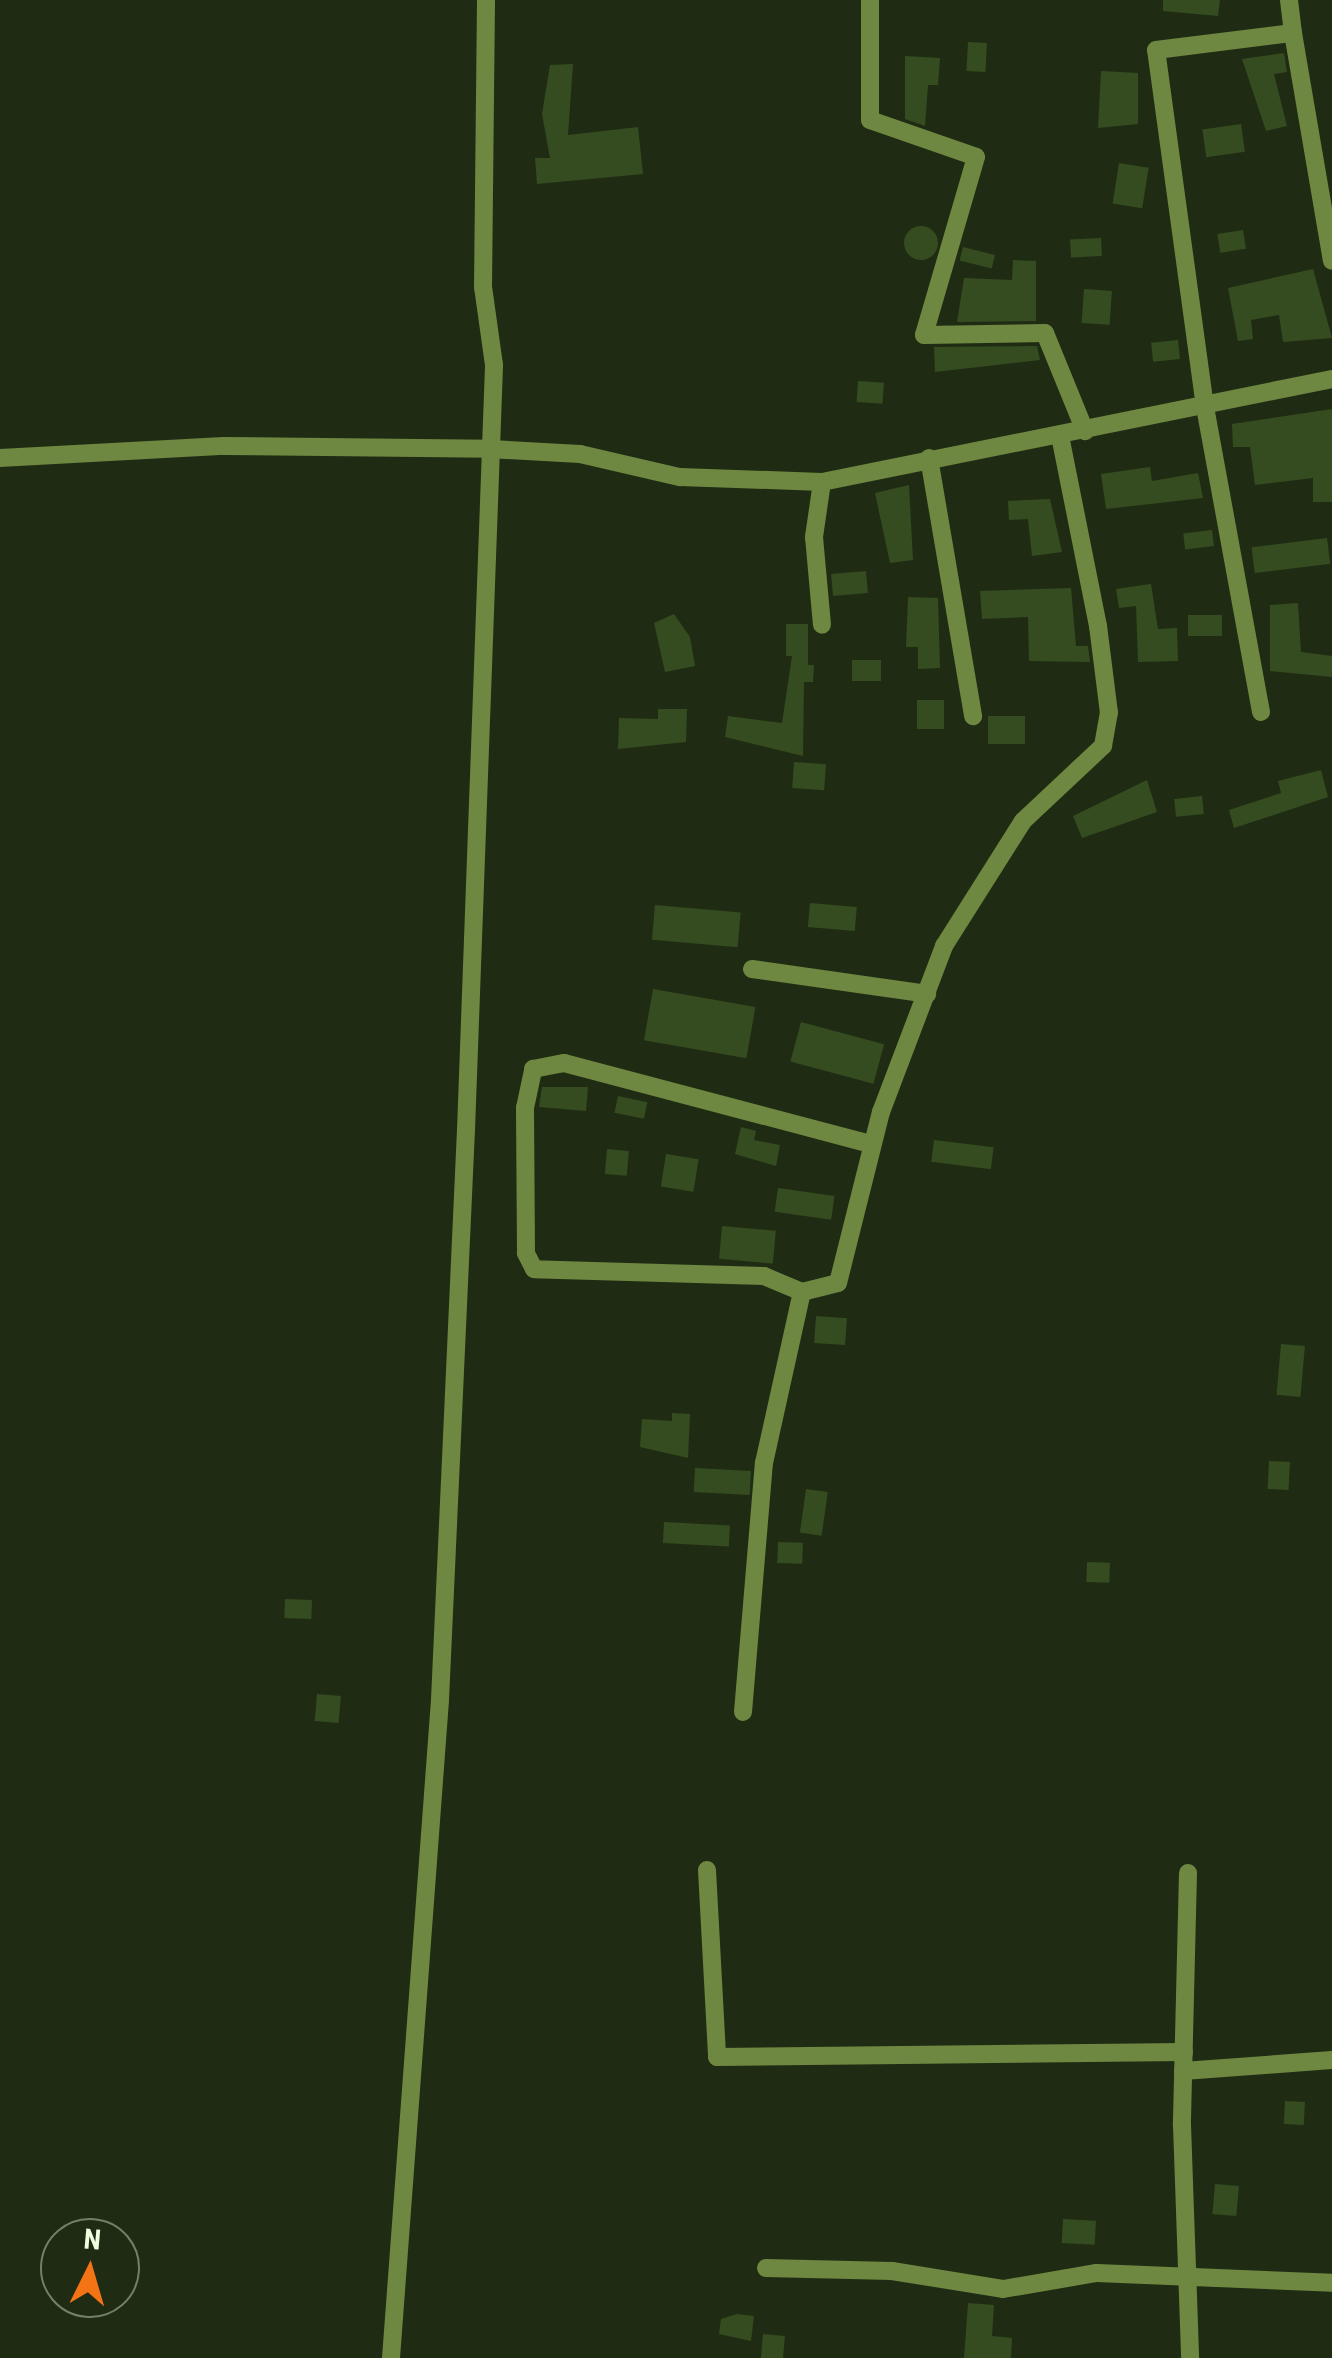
<!DOCTYPE html>
<style>
body{margin:0}
#map{position:relative;width:1332px;height:2358px;overflow:hidden;background:#1f2c13;font-family:"Roboto Condensed",sans-serif}
div>[style]{position:absolute}
.building>*{inset:0;background:#354c20;transform-origin:0 0}
.round{border-radius:50%}
.minor>*{height:18px;margin:-9px;padding:0 9px;transform-origin:9px;border-radius:9px;background:#6e8841}
span{translate:-50% -50%;white-space:nowrap;text-align:center;line-height:1.15;-webkit-text-stroke:10px #1f2c13;paint-order:stroke}
.north{position:absolute;left:40px;top:2218px;width:100px;height:100px;box-sizing:border-box;background:#1f2c13;border:2px solid #738065;border-radius:50%;rotate:5deg;font-size:28px;font-weight:700;line-height:40px;text-align:center;color:#f0fddf}
.north::after{content:'';display:block;margin:auto;width:35px;height:45px;background:#f47315;clip-path:polygon(50% 0,100% 100%,50% 72%,0 100%)}
</style>
<div id="map">
<div class="building">
<div style="clip-path:polygon(1163px 0,1220px 0,1218px 16px,1163px 11px)"></div>
<div style="left:968px;top:42px;width:19px;height:29px;rotate:3deg"></div>
<div style="clip-path:polygon(1284px 53px,1287px 72px,1274px 74px,1287px 126px,1266px 131px,1242px 59px)"></div>
<div style="clip-path:polygon(905px 56px,940px 58px,938px 85px,928px 85px,925px 126px,905px 119px)"></div>
<div style="clip-path:polygon(573px 64px,568px 135px,638px 127px,643px 174px,537px 184px,535px 158px,550px 158px,542px 114px,550px 65px)"></div>
<div style="clip-path:polygon(1101px 71px,1138px 73px,1138px 124px,1098px 128px)"></div>
<div style="left:1241px;top:124px;width:28px;height:39px;rotate:82deg"></div>
<div style="left:1119px;top:163px;width:30px;height:41px;rotate:9deg"></div>
<div class="round" style="left:904px;top:226px;width:34px;height:34px"></div>
<div style="left:1243px;top:230px;width:19px;height:26px;rotate:81deg"></div>
<div style="left:1101px;top:238px;width:18px;height:31px;rotate:87deg"></div>
<div style="left:963px;top:247px;width:33px;height:14px;rotate:14deg"></div>
<div style="clip-path:polygon(1013px 260px,1036px 261px,1036px 321px,957px 322px,964px 278px,1012px 280px)"></div>
<div style="clip-path:polygon(1313px 269px,1332px 338px,1283px 342px,1279px 315px,1251px 320px,1253px 339px,1238px 341px,1228px 288px)"></div>
<div style="left:1084px;top:289px;width:28px;height:34px;rotate:4deg"></div>
<div style="left:1178px;top:340px;width:19px;height:27px;rotate:84deg"></div>
<div style="clip-path:polygon(1037px 346px,1040px 360px,935px 372px,934px 347px)"></div>
<div style="left:858px;top:381px;width:26px;height:21px;rotate:4deg"></div>
<div style="clip-path:polygon(1332px 409px,1332px 502px,1313px 502px,1313px 478px,1255px 485px,1250px 447px,1233px 447px,1232px 424px)"></div>
<div style="clip-path:polygon(1150px 467px,1152px 481px,1198px 473px,1203px 498px,1106px 509px,1101px 474px)"></div>
<div style="clip-path:polygon(909px 485px,913px 560px,890px 563px,875px 493px)"></div>
<div style="clip-path:polygon(1050px 499px,1062px 552px,1032px 556px,1028px 519px,1009px 520px,1008px 501px)"></div>
<div style="left:1212px;top:530px;width:16px;height:29px;rotate:83deg"></div>
<div style="left:1327px;top:538px;width:26px;height:76px;rotate:83deg"></div>
<div style="left:866px;top:571px;width:22px;height:35px;rotate:85deg"></div>
<div style="clip-path:polygon(1151px 584px,1158px 629px,1177px 628px,1178px 661px,1138px 662px,1136px 606px,1119px 608px,1116px 589px)"></div>
<div style="clip-path:polygon(1071px 588px,1076px 646px,1088px 646px,1090px 662px,1029px 661px,1028px 617px,982px 619px,980px 591px)"></div>
<div style="clip-path:polygon(908px 597px,938px 598px,940px 668px,918px 669px,918px 647px,906px 647px)"></div>
<div style="clip-path:polygon(1298px 603px,1301px 652px,1332px 656px,1332px 677px,1270px 671px,1270px 605px)"></div>
<div style="clip-path:polygon(674px 614px,690px 637px,695px 666px,665px 672px,654px 623px)"></div>
<div style="left:1188px;top:615px;width:34px;height:21px"></div>
<div style="clip-path:polygon(786px 624px,808px 624px,808px 665px,814px 665px,813px 682px,804px 682px,803px 756px,725px 737px,728px 716px,782px 723px,792px 656px,786px 656px)"></div>
<div style="left:852px;top:660px;width:29px;height:21px"></div>
<div style="left:917px;top:700px;width:27px;height:29px"></div>
<div style="clip-path:polygon(658px 709px,687px 709px,686px 742px,618px 749px,619px 718px,658px 719px)"></div>
<div style="left:988px;top:716px;width:37px;height:28px"></div>
<div style="left:794px;top:762px;width:32px;height:26px;rotate:4deg"></div>
<div style="clip-path:polygon(1321px 770px,1328px 797px,1234px 828px,1229px 810px,1281px 793px,1278px 781px)"></div>
<div style="clip-path:polygon(1147px 780px,1157px 812px,1082px 838px,1073px 816px)"></div>
<div style="left:1202px;top:796px;width:18px;height:28px;rotate:84deg"></div>
<div style="left:810px;top:903px;width:47px;height:24px;rotate:5deg"></div>
<div style="left:655px;top:905px;width:86px;height:35px;rotate:5deg"></div>
<div style="left:653px;top:989px;width:104px;height:52px;rotate:10deg"></div>
<div style="left:801px;top:1022px;width:86px;height:41px;rotate:15deg"></div>
<div style="clip-path:polygon(542px 1087px,588px 1087px,586px 1111px,539px 1107px)"></div>
<div style="left:618px;top:1096px;width:30px;height:17px;rotate:12deg"></div>
<div style="clip-path:polygon(741px 1127px,756px 1131px,754px 1140px,780px 1145px,776px 1166px,735px 1154px)"></div>
<div style="left:934px;top:1140px;width:60px;height:22px;rotate:7deg"></div>
<div style="left:607px;top:1149px;width:22px;height:25px;rotate:5deg"></div>
<div style="left:666px;top:1154px;width:33px;height:33px;rotate:9deg"></div>
<div style="left:778px;top:1188px;width:57px;height:24px;rotate:8deg"></div>
<div style="left:722px;top:1226px;width:54px;height:33px;rotate:5deg"></div>
<div style="left:816px;top:1316px;width:31px;height:27px;rotate:4deg"></div>
<div style="left:1281px;top:1344px;width:24px;height:51px;rotate:5deg"></div>
<div style="clip-path:polygon(672px 1413px,690px 1414px,688px 1458px,640px 1447px,642px 1419px,672px 1421px)"></div>
<div style="left:1269px;top:1461px;width:21px;height:28px;rotate:3deg"></div>
<div style="left:695px;top:1468px;width:56px;height:24px;rotate:3deg"></div>
<div style="left:806px;top:1489px;width:22px;height:44px;rotate:8deg"></div>
<div style="left:664px;top:1522px;width:66px;height:21px;rotate:3deg"></div>
<div style="left:778px;top:1542px;width:25px;height:21px;rotate:2deg"></div>
<div style="left:1087px;top:1562px;width:23px;height:20px;rotate:2deg"></div>
<div style="left:285px;top:1599px;width:27px;height:19px;rotate:2deg"></div>
<div style="left:317px;top:1694px;width:24px;height:27px;rotate:5deg"></div>
<div style="left:1285px;top:2101px;width:20px;height:23px;rotate:3deg"></div>
<div style="left:1215px;top:2184px;width:24px;height:30px;rotate:5deg"></div>
<div style="left:1063px;top:2219px;width:33px;height:24px;rotate:3deg"></div>
<div style="clip-path:polygon(968px 2303px,994px 2305px,992px 2336px,1012px 2338px,1011px 2358px,964px 2358px)"></div>
<div style="clip-path:polygon(737px 2314px,754px 2316px,751px 2341px,719px 2334px,721px 2319px)"></div>
<div style="left:763px;top:2334px;width:22px;height:24px;rotate:5deg"></div>
</div>
<div class="minor">
<div style="left:870px;top:0;width:120px;rotate:90deg"></div>
<div style="left:870px;top:120px;width:112px;rotate:19.2deg"></div>
<div style="left:976px;top:157px;width:185px;rotate:106.3deg"></div>
<div style="left:924px;top:335px;width:121px;rotate:-0.9deg"></div>
<div style="left:1045px;top:333px;width:106px;rotate:67.8deg"></div>
<div style="left:1293px;top:33px;width:231px;rotate:80.3deg"></div>
<div style="left:0;top:458px;width:224px;rotate:-3.1deg"></div>
<div style="left:224px;top:446px;width:266px;rotate:0.6deg"></div>
<div style="left:490px;top:449px;width:90px;rotate:3.2deg"></div>
<div style="left:580px;top:454px;width:103px;rotate:13deg"></div>
<div style="left:680px;top:477px;width:142px;rotate:2deg"></div>
<div style="left:822px;top:482px;width:520px;rotate:-11.42deg"></div>
<div style="left:929px;top:458px;width:262px;rotate:80.3deg"></div>
<div style="left:822px;top:482px;width:56px;rotate:98.3deg"></div>
<div style="left:814px;top:537px;width:88px;rotate:84.8deg"></div>
<div style="left:1261px;top:712px;width:310px;rotate:-100.4deg"></div>
<div style="left:1205px;top:407px;width:360px;rotate:-97.8deg"></div>
<div style="left:1156px;top:50px;width:138px;rotate:-7.1deg"></div>
<div style="left:1293px;top:33px;width:33px;rotate:-97deg"></div>
<div style="left:752px;top:969px;width:177px;rotate:8.1deg"></div>
<div style="left:802px;top:1292px;width:41px;rotate:-157.2deg"></div>
<div style="left:764px;top:1276px;width:230px;rotate:-178.3deg"></div>
<div style="left:534px;top:1269px;width:18px;rotate:-117deg"></div>
<div style="left:526px;top:1253px;width:145px;rotate:-90.4deg"></div>
<div style="left:525px;top:1108px;width:40px;rotate:-78deg"></div>
<div style="left:533px;top:1069px;width:32px;rotate:-11deg"></div>
<div style="left:564px;top:1063px;width:318px;rotate:14.8deg"></div>
<div style="left:743px;top:1712px;width:250px;rotate:-85.2deg"></div>
<div style="left:764px;top:1463px;width:175px;rotate:-77.5deg"></div>
<div style="left:802px;top:1292px;width:37px;rotate:-14deg"></div>
<div style="left:838px;top:1283px;width:176px;rotate:-75.9deg"></div>
<div style="left:881px;top:1112px;width:178px;rotate:-69.2deg"></div>
<div style="left:944px;top:946px;width:148px;rotate:-57.7deg"></div>
<div style="left:1023px;top:821px;width:110px;rotate:-43.2deg"></div>
<div style="left:1103px;top:746px;width:34px;rotate:-80deg"></div>
<div style="left:1109px;top:713px;width:88px;rotate:-97.2deg"></div>
<div style="left:1098px;top:626px;width:194px;rotate:-101.3deg"></div>
<div style="left:707px;top:1870px;width:187px;rotate:86.9deg"></div>
<div style="left:717px;top:2057px;width:467px;rotate:-0.6deg"></div>
<div style="left:1188px;top:1873px;width:252px;rotate:91.4deg"></div>
<div style="left:1182px;top:2125px;width:233px;rotate:88deg"></div>
<div style="left:1183px;top:2071px;width:149px;rotate:-4.2deg"></div>
<div style="left:766px;top:2268px;width:126px;rotate:1.4deg"></div>
<div style="left:892px;top:2271px;width:112px;rotate:9.2deg"></div>
<div style="left:1003px;top:2289px;width:95px;rotate:-9.7deg"></div>
<div style="left:1097px;top:2273px;width:235px;rotate:2.4deg"></div>
<div style="left:391px;top:2358px;width:660px;rotate:-85.74deg"></div>
<div style="left:440px;top:1700px;width:571px;rotate:-87.39deg"></div>
<div style="left:466px;top:1130px;width:766px;rotate:-87.9deg"></div>
<div style="left:494px;top:365px;width:79px;rotate:-98deg"></div>
<div style="left:483px;top:287px;width:287px;rotate:-89.4deg"></div>
</div>
<div class="north">N</div>
</div>
